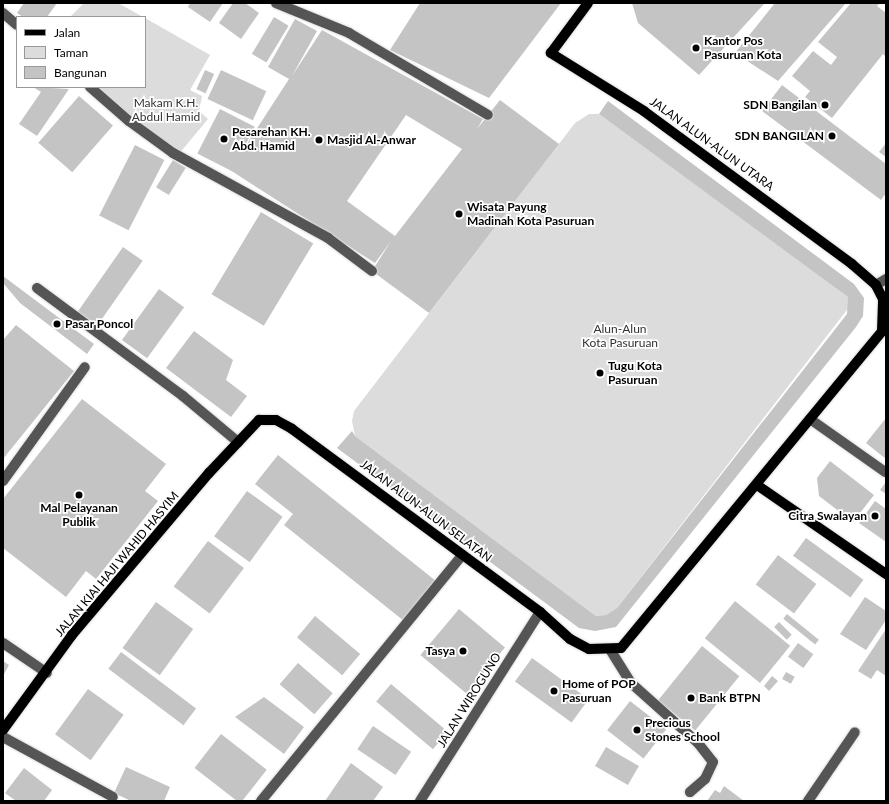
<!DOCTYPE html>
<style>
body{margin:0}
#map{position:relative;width:889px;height:804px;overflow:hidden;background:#fff;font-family:Lato,sans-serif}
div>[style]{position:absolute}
.green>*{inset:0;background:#dcdcdc}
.building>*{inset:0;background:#c4c4c4;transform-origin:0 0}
.roads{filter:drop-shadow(0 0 1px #dbdbdb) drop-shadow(0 0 1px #dbdbdb)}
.minor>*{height:10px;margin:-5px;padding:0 5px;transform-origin:5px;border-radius:5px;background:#555}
.major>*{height:10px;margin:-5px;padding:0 5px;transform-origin:5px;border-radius:5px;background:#000}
.dots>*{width:11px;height:11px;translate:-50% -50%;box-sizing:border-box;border:2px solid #fff;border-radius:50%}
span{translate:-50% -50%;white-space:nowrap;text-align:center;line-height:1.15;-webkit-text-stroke:3.5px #fff;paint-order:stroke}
.poi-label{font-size:12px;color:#000;font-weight:700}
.left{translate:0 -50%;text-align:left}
.right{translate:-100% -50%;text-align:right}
.park-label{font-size:12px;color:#333}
.street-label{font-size:12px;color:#000}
.frame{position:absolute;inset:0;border:4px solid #000;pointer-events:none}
.legend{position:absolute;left:16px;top:16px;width:130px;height:72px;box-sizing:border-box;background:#fff;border:1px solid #999;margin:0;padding:5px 7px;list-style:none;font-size:12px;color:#000}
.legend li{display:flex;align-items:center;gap:8px;height:20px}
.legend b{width:20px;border:1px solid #999}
</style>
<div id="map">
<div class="green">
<div style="clip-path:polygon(84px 3px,118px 3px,143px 17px,70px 17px)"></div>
<div style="clip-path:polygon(145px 18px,210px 55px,190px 90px,202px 96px,199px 111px,208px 119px,178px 155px,90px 87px,145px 87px)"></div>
<div style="clip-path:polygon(589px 114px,599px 114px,827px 281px,848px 297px,850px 306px,617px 608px,606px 615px,596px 616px,355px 436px,352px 421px,354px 411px,575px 123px)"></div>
</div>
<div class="building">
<div style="clip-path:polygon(24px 3px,57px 3px,47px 17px,23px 17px,17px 13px)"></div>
<div style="clip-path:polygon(190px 3px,223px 3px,210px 22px,188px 7px)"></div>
<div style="clip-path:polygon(233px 3px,245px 3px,259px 13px,241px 39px,219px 23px)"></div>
<div style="clip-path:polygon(420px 3px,561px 3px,489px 98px,390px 50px)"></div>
<div style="clip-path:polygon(632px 3px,765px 3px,699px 75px,638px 23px)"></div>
<div style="clip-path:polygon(775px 3px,846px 3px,778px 81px,735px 53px)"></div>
<div style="clip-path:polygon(851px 3px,880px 3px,877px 6px,886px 13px,886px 57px,883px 54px,832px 118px,805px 97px,810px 91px,792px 76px,813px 51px,831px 65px,837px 57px,818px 42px)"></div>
<div style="left:274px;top:17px;width:17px;height:43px;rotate:31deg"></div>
<div style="clip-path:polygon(evenodd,295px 19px,317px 31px,292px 76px,322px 30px,483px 119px,477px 129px,500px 100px,559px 144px,429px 313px,372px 271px,391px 241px,375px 263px,230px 170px,289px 79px,268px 67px,295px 19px,406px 115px,462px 149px,395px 236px,347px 201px,406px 115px)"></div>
<div style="left:205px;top:70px;width:10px;height:21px;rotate:24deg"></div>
<div style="left:221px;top:70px;width:50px;height:32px;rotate:25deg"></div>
<div style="clip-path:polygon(782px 85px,886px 164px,886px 193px,881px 200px,762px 111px)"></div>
<div style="clip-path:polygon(33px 87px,69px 89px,37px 136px,19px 124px,41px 92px)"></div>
<div style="left:79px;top:96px;width:45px;height:62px;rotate:41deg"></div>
<div style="clip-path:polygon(608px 101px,854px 284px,864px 298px,863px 316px,856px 327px,616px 627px,595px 631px,579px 628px,337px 448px,352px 431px,355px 436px,596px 616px,606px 615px,617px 608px,847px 314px,848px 297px,599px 114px)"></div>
<div style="left:220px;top:109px;width:39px;height:50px;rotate:27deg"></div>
<div style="clip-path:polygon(886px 143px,886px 157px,879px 152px)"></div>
<div style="left:135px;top:145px;width:33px;height:79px;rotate:27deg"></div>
<div style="left:173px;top:160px;width:15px;height:32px;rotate:32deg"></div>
<div style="left:261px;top:212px;width:61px;height:96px;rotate:31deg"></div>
<div style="left:123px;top:247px;width:24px;height:79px;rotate:35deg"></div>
<div style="clip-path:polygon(3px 276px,94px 344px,87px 354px,20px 303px,3px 283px)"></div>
<div style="left:159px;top:289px;width:31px;height:63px;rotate:36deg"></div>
<div style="clip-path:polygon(16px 325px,74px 371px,3px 459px,3px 340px)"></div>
<div style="clip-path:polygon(194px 331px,233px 360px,226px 380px,247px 396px,231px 417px,166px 368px)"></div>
<div style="clip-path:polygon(82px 399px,166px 464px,145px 491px,158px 501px,96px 579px,86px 571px,66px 597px,3px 548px,3px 499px)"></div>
<div style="clip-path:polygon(886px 418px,886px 459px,866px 443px)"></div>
<div style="clip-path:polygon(278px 455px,436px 581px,404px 621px,284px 525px,293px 514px,255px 484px)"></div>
<div style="clip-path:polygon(830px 461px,874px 495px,853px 522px,819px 496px,817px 478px)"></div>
<div style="clip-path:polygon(886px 482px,886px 494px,880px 490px)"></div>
<div style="left:247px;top:491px;width:44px;height:56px;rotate:36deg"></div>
<div style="clip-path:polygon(875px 501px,886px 509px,886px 542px,859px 523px)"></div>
<div style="left:806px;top:538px;width:71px;height:22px;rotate:36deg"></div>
<div style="left:208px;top:541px;width:45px;height:57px;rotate:37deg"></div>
<div style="left:778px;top:555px;width:48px;height:37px;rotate:37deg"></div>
<div style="clip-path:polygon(865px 597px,886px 611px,886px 620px,866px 650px,840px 634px)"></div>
<div style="left:735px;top:601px;width:71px;height:48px;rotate:39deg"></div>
<div style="left:156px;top:602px;width:46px;height:57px;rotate:36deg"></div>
<div style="left:459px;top:609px;width:60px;height:60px;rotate:40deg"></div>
<div style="left:787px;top:614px;width:41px;height:6px;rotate:39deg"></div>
<div style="left:315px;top:616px;width:59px;height:28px;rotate:40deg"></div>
<div style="left:779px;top:622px;width:18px;height:7px;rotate:45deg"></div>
<div style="clip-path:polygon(886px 629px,886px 676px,877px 670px,871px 679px,858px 671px)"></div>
<div style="left:798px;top:643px;width:19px;height:17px;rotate:36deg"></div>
<div style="left:702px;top:646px;width:48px;height:70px;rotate:39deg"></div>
<div style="left:121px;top:652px;width:94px;height:21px;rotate:37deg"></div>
<div style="left:532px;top:658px;width:70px;height:29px;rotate:36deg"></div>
<div style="clip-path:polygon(3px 661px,9px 665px,3px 676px)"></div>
<div style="left:298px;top:663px;width:46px;height:28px;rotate:41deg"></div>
<div style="left:786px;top:672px;width:10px;height:8px;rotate:29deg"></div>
<div style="clip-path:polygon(772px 676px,778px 681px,769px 691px,764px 686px)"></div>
<div style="left:391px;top:684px;width:74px;height:23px;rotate:40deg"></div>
<div style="left:88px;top:689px;width:44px;height:56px;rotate:36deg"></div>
<div style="clip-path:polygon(264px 697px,304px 727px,284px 754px,235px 717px)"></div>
<div style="left:630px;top:701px;width:46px;height:37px;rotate:38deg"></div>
<div style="left:373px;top:726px;width:46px;height:28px;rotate:34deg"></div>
<div style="left:221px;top:734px;width:58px;height:43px;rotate:38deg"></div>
<div style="left:606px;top:747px;width:38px;height:22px;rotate:30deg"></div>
<div style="clip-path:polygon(351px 763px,383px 787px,373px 801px,325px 801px)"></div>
<div style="clip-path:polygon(126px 767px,170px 787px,164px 801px,131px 801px,114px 793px)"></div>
<div style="clip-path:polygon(24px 768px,52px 790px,44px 801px,16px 801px,5px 793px)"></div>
<div style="clip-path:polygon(724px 786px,744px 801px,707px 801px,715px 790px,720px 793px)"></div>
</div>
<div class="roads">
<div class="minor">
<div style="left:276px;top:3px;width:79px;rotate:22.3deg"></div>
<div style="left:349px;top:33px;width:161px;rotate:30.5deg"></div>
<div style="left:3px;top:13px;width:18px;rotate:41deg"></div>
<div style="left:90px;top:87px;width:52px;rotate:41.1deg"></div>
<div style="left:129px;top:121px;width:54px;rotate:36deg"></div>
<div style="left:173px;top:153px;width:177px;rotate:28.7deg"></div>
<div style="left:328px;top:238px;width:55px;rotate:36.9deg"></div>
<div style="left:876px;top:285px;width:12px;rotate:-31deg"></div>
<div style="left:37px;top:288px;width:182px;rotate:36.5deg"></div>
<div style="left:183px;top:396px;width:72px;rotate:39.9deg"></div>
<div style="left:810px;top:419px;width:92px;rotate:35.2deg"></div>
<div style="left:3px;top:481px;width:140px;rotate:-54.3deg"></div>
<div style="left:3px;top:643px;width:53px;rotate:34.3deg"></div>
<div style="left:611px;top:651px;width:38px;rotate:58deg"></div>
<div style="left:631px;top:683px;width:90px;rotate:41.8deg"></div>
<div style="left:698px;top:743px;width:24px;rotate:52deg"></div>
<div style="left:713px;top:762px;width:19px;rotate:115deg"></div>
<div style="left:705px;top:779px;width:20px;rotate:139deg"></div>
<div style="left:3px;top:737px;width:125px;rotate:28.6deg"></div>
<div style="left:261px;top:801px;width:318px;rotate:-50.7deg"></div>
<div style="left:420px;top:801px;width:224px;rotate:-57.6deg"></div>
<div style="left:808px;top:801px;width:83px;rotate:-55.7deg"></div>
</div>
<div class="major">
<div style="left:757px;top:485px;width:157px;rotate:34.6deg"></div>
<div style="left:3px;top:730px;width:117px;rotate:-54deg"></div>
<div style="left:72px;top:635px;width:212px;rotate:-49.8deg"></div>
<div style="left:209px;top:473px;width:73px;rotate:-46.7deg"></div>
<div style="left:259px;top:420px;width:17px"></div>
<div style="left:276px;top:420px;width:18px;rotate:29deg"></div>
<div style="left:292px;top:429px;width:308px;rotate:36.4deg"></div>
<div style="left:540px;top:612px;width:40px;rotate:42deg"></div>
<div style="left:570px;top:639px;width:21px;rotate:28deg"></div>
<div style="left:589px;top:649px;width:32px;rotate:-2deg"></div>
<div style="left:621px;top:648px;width:411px;rotate:-50.5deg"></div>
<div style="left:882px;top:331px;width:32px;rotate:-88deg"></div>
<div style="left:883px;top:299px;width:16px;rotate:-117deg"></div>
<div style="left:876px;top:285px;width:32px;rotate:-139deg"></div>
<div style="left:852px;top:264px;width:258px;rotate:-143.7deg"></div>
<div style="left:644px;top:111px;width:110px;rotate:-148.1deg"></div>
<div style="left:551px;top:53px;width:62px;rotate:-53.5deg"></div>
</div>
</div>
<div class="dots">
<div style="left:696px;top:48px;background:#000"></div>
<div style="left:825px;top:105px;background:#000"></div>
<div style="left:832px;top:136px;background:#000"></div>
<div style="left:224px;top:139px;background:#000"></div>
<div style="left:319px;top:140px;background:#000"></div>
<div style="left:459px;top:214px;background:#000"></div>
<div style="left:57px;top:324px;background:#000"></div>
<div style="left:600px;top:373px;background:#000"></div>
<div style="left:79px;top:495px;background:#000"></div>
<div style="left:875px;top:516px;background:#000"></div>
<div style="left:463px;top:651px;background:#000"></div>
<div style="left:554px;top:691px;background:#000"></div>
<div style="left:691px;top:698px;background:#000"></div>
<div style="left:637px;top:730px;background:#000"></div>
</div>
<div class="poi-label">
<span class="left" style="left:704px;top:48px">Kantor Pos<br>Pasuruan Kota</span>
<span class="right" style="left:817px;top:105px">SDN Bangilan</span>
<span class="left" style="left:232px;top:139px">Pesarehan KH.<br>Abd. Hamid</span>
<span class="right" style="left:824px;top:136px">SDN BANGILAN</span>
<span class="left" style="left:327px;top:140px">Masjid Al-Anwar</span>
<span class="left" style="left:467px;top:214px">Wisata Payung<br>Madinah Kota Pasuruan</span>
<span class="left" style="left:65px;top:324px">Pasar Poncol</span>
<span class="left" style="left:608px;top:373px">Tugu Kota<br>Pasuruan</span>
<span style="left:79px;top:515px">Mal Pelayanan<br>Publik</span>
<span class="right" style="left:867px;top:516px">Citra Swalayan</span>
<span class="right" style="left:455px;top:651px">Tasya</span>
<span class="left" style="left:562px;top:691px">Home of POP<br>Pasuruan</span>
<span class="left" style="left:699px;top:698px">Bank BTPN</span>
<span class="left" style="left:645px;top:730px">Precious<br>Stones School</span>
</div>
<div class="park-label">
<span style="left:166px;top:110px">Makam K.H.<br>Abdul Hamid</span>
<span style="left:620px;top:336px">Alun-Alun<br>Kota Pasuruan</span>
</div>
<div class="street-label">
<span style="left:712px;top:144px;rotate:36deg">JALAN ALUN-ALUN UTARA</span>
<span style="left:426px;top:511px;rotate:37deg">JALAN ALUN-ALUN SELATAN</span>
<span style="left:117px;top:564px;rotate:-50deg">JALAN KIAI HAJI WAHID HASYIM</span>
<span style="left:469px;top:700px;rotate:-58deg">JALAN WIROGUNO</span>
</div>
<div class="frame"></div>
<ul class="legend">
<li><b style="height:5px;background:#000"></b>Jalan</li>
<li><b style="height:11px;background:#dcdcdc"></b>Taman</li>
<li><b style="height:11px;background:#c4c4c4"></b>Bangunan</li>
</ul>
</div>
